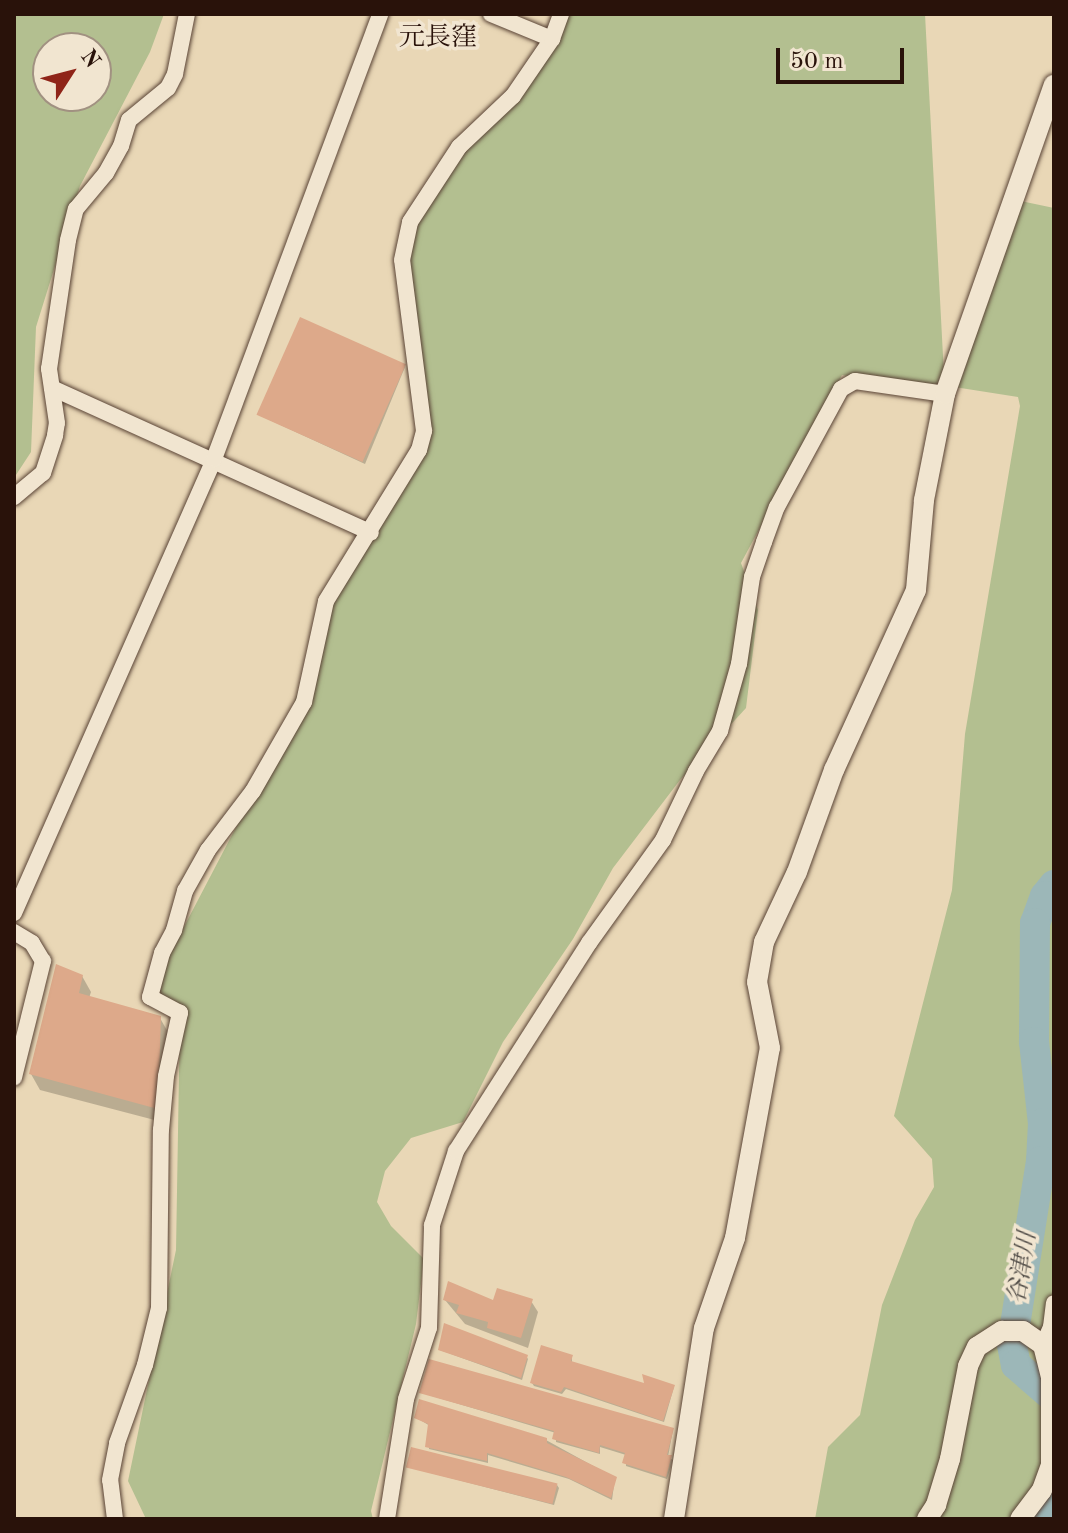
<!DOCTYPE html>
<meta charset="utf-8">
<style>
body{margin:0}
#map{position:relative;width:1068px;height:1533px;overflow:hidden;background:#e9d7b6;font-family:"Old Standard TT","Noto Serif JP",serif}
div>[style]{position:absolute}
.green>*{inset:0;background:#b3bf90}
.shadow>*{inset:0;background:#0003}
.river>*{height:30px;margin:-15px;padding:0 15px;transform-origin:15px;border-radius:15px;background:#9cb7b8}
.building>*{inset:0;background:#dda98a;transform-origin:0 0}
.roads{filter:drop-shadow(0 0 2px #594335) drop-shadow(0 0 2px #594335)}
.minor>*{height:16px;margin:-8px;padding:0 8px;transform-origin:8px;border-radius:8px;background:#f1e5d0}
.tertiary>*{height:20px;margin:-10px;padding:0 10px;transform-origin:10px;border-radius:10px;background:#f1e5d0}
span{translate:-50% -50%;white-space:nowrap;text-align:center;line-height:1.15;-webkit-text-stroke:7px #f1e5d0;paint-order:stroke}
.water-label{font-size:24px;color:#514c47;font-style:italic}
.quarter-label{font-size:26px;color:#29120a}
.frame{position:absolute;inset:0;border:16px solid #29120a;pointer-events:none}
.north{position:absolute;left:32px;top:32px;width:80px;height:80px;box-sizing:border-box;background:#f1e5d0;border:2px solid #a19181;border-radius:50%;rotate:54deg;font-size:22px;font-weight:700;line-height:32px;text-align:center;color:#29120a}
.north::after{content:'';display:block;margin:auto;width:28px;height:36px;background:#8f2418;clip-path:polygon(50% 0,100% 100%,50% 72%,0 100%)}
.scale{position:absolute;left:776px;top:48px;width:128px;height:36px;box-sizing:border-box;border:4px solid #29120a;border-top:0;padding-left:10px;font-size:24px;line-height:28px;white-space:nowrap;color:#29120a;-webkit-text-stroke:6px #f1e5d0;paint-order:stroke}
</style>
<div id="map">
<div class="green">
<div style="clip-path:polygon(evenodd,14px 14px,164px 14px,150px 52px,80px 186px,36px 327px,31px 452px,14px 478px,14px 14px,48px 48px,96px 48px,96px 96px,48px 96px,48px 48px)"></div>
<div style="clip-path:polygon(559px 14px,925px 14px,945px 394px,842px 375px,741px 563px,758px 610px,746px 708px,680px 780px,613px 868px,573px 939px,503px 1042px,463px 1122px,411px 1138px,385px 1171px,377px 1202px,391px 1226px,424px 1259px,416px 1324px,371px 1511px,373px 1519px,146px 1519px,128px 1481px,176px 1250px,180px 1013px,152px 988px,278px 747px,329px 606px,422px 452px,406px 309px,410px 222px,552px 39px)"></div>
<div style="clip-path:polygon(1011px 199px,1054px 208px,1054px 1519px,815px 1519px,828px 1447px,860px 1415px,882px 1305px,915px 1220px,934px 1187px,932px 1159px,894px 1116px,952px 890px,965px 734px,1020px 406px,1018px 397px,948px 386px)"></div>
</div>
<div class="shadow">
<div style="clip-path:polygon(405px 367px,365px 464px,259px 415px)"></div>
<div style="clip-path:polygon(82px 976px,91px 992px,89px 998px,160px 1018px,169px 1034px,166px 1123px,40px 1090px,31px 1074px)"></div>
<div style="clip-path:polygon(445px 1300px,531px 1301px,538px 1312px,528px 1348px,465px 1324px)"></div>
<div style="clip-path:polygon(440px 1350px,526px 1356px,528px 1359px,522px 1380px)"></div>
<div style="clip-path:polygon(572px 1356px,572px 1364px,646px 1386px,674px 1387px,664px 1422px,566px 1389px,562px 1394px,534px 1386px,532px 1383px)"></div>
<div style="clip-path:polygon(422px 1393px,673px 1430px,668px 1457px,673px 1460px,667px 1479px,626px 1466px,626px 1455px,600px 1447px,600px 1454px,556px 1442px,556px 1433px)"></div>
<div style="clip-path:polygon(417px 1418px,546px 1440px,615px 1478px,612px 1500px,569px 1479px,488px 1455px,488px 1463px,429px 1449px,430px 1426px)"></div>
<div style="clip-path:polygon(408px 1467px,557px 1485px,559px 1488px,554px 1505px)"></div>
</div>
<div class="river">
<div style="left:1054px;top:885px;width:14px;rotate:129deg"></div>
<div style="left:1045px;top:896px;width:29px;rotate:110deg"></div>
<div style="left:1035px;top:923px;width:119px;rotate:90.5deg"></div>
<div style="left:1034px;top:1042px;width:81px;rotate:83.7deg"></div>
<div style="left:1043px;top:1123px;width:38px;rotate:93deg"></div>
<div style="left:1041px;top:1161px;width:186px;rotate:99deg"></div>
<div style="left:1012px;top:1345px;width:20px;rotate:79deg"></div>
<div style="left:1016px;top:1365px;width:50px;rotate:41deg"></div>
<div style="left:1044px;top:1519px;width:21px;rotate:-62deg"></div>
</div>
<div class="building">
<div style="left:300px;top:317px;width:116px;height:107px;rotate:24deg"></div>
<div style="clip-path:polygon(56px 964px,83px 975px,79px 993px,161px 1016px,158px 1109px,29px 1074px)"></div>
<div style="clip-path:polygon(448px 1281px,493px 1300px,497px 1288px,533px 1299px,521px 1338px,487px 1328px,488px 1322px,456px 1313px,459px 1305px,443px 1300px)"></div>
<div style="clip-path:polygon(444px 1323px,528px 1355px,521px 1378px,438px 1350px)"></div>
<div style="clip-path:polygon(541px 1345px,573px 1355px,571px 1361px,644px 1383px,642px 1374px,675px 1385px,663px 1421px,564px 1387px,561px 1392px,530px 1383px)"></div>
<div style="clip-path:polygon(429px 1359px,674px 1428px,667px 1455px,672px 1455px,666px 1477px,622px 1463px,625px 1453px,600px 1445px,599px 1453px,552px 1439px,554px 1431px,419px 1393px)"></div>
<div style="clip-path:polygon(419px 1399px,547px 1438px,547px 1443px,617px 1477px,611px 1498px,566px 1477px,487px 1453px,487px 1461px,425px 1447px,428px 1424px,414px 1418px)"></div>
<div style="left:411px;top:1447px;width:151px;height:21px;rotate:14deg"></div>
</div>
<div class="roads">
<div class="minor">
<div style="left:491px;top:14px;width:66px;rotate:22.3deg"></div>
<div style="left:52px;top:388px;width:350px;rotate:24.4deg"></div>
<div style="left:14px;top:497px;width:38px;rotate:-40deg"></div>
<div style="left:43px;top:473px;width:40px;rotate:-72deg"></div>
<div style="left:55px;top:435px;width:12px;rotate:-81deg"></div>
<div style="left:57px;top:423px;width:55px;rotate:-98.4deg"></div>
<div style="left:49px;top:369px;width:130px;rotate:-81.6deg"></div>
<div style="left:68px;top:240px;width:32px;rotate:-76deg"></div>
<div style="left:76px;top:209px;width:47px;rotate:-50.2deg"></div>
<div style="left:106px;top:173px;width:31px;rotate:-61deg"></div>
<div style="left:121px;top:146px;width:27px;rotate:-73deg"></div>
<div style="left:129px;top:120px;width:50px;rotate:-39.4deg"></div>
<div style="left:168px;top:88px;width:16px;rotate:-63deg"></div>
<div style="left:175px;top:74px;width:61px;rotate:-78.7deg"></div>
<div style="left:14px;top:913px;width:496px;rotate:-66.2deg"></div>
<div style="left:214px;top:459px;width:475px;rotate:-69.5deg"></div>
<div style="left:14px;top:932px;width:21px;rotate:31deg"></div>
<div style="left:32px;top:943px;width:21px;rotate:59deg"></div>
<div style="left:43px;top:961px;width:120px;rotate:104deg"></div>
<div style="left:1043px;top:1345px;width:20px;rotate:-66deg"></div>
<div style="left:1051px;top:1327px;width:24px;rotate:-83deg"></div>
<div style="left:115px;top:1519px;width:39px;rotate:-97deg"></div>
<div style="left:110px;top:1480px;width:38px;rotate:-79deg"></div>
<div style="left:117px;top:1443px;width:83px;rotate:-70.3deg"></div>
<div style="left:145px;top:1365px;width:59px;rotate:-76.2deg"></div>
<div style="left:159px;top:1308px;width:178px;rotate:-89.4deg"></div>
<div style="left:161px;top:1130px;width:54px;rotate:-84.7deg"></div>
<div style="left:166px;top:1076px;width:65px;rotate:-77.5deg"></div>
<div style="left:180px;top:1013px;width:34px;rotate:-152deg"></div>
<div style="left:150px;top:997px;width:46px;rotate:-74.7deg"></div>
<div style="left:162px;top:953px;width:26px;rotate:-62deg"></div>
<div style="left:174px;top:930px;width:41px;rotate:-74.2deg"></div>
<div style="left:185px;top:891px;width:47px;rotate:-60.7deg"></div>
<div style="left:208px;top:850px;width:74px;rotate:-52.7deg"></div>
<div style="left:253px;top:791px;width:103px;rotate:-60.2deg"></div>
<div style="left:304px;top:702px;width:103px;rotate:-77.7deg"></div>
<div style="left:326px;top:601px;width:177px;rotate:-58.4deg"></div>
<div style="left:419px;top:450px;width:20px;rotate:-75deg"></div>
<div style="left:424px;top:431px;width:172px;rotate:-97.3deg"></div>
<div style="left:402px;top:260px;width:39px;rotate:-78deg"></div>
<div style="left:410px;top:222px;width:90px;rotate:-56.8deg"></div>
<div style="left:459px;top:147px;width:74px;rotate:-43.4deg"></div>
<div style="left:513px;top:96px;width:69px;rotate:-55.6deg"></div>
<div style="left:552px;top:39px;width:27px;rotate:-70deg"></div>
<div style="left:387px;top:1519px;width:121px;rotate:-81deg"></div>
<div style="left:406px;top:1399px;width:75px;rotate:-72.1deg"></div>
<div style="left:429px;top:1328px;width:103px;rotate:-88.3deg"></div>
<div style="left:432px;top:1225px;width:78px;rotate:-72deg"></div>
<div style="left:456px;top:1151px;width:247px;rotate:-57.4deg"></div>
<div style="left:589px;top:943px;width:127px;rotate:-54.3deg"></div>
<div style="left:663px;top:840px;width:76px;rotate:-64.4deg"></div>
<div style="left:696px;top:771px;width:47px;rotate:-59deg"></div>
<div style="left:720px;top:731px;width:70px;rotate:-74.2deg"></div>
<div style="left:739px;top:664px;width:88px;rotate:-81.5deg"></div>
<div style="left:752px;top:577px;width:37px;rotate:-71deg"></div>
<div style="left:764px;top:542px;width:37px;rotate:-70deg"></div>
<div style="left:777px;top:507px;width:134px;rotate:-61.5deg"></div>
<div style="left:841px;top:389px;width:16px;rotate:-30deg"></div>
<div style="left:855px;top:381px;width:91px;rotate:8.2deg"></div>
</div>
<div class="tertiary">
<div style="left:674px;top:1519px;width:193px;rotate:-81.1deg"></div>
<div style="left:704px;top:1328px;width:95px;rotate:-71deg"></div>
<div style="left:735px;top:1238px;width:193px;rotate:-79.6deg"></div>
<div style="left:770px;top:1048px;width:67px;rotate:-101.1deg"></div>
<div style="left:757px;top:982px;width:41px;rotate:-80.1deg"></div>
<div style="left:764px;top:942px;width:77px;rotate:-64.8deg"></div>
<div style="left:797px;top:872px;width:109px;rotate:-70.1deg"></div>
<div style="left:834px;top:770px;width:198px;rotate:-65.5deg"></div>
<div style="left:916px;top:590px;width:90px;rotate:-84.9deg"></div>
<div style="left:924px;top:500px;width:108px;rotate:-78.8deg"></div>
<div style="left:945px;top:394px;width:328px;rotate:-70.6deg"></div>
<div style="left:927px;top:1519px;width:17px;rotate:-57deg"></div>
<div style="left:936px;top:1505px;width:48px;rotate:-73.1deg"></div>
<div style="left:950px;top:1459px;width:95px;rotate:-79deg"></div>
<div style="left:968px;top:1366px;width:21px;rotate:-65deg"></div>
<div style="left:977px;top:1347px;width:30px;rotate:-33deg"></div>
<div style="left:1002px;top:1331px;width:21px"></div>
<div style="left:1023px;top:1331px;width:24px;rotate:35deg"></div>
<div style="left:1043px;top:1345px;width:32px;rotate:76deg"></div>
<div style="left:1051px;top:1376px;width:89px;rotate:90deg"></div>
<div style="left:1051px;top:1465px;width:27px;rotate:110deg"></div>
<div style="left:1042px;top:1490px;width:36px;rotate:127deg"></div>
</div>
</div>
<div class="water-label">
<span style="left:1024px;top:1268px;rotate:-81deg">谷津川</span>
</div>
<div class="quarter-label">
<span style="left:438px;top:39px">元長窪</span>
</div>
<div class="frame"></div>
<div class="north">N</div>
<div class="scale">50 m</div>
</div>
